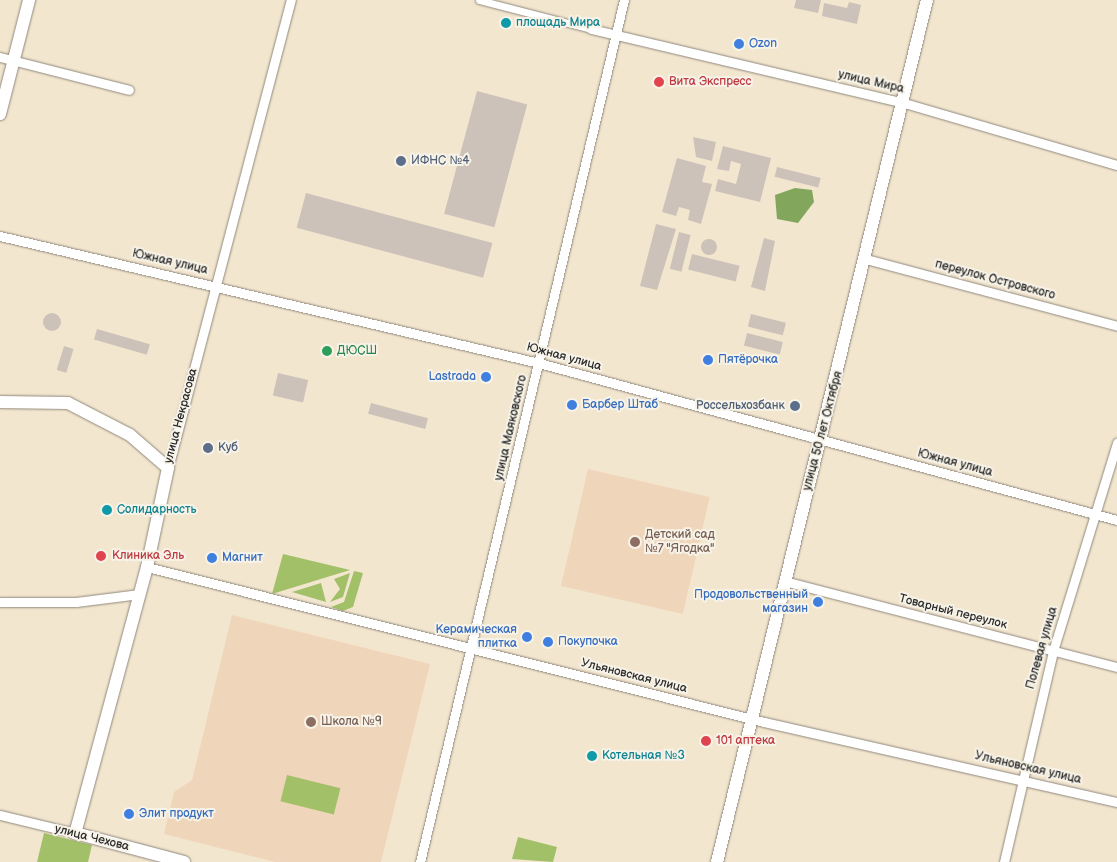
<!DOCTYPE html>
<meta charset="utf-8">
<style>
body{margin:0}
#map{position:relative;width:1117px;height:862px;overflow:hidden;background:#f3e6cf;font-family:"Balsamiq Sans",sans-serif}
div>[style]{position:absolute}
.built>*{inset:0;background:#efd6bb;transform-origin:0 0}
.industrial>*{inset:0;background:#cdc2b9;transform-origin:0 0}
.round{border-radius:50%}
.green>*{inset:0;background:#a2c068;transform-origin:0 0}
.forest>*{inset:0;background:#81a65c}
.roads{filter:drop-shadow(0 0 1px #8f887d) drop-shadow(0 0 1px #8f887d)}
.pedestrian>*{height:7px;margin:-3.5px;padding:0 3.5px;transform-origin:3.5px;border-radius:3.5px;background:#fff}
.minor>*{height:9px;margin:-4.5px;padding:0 4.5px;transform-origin:4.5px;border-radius:4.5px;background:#fff}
.secondary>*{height:12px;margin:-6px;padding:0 6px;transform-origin:6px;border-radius:6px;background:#fff}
.dots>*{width:14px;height:14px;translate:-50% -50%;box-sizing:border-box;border:2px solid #f7f3e8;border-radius:50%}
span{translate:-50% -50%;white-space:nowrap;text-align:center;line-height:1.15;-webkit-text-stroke:4px #f7f3e8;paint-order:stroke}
.culture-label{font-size:12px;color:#0d838f}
.left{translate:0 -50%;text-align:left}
.shop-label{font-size:12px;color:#366cbe}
.right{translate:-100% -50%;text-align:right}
.health-label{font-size:12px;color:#be3a42}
.street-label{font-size:12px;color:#2b2b2b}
.service-label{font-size:12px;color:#4e5e75}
.leisure-label{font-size:12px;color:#27864d}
.education-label{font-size:12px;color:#785e54}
</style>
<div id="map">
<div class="built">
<div style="left:588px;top:469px;width:125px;height:120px;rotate:13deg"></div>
<div style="clip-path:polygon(232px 615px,430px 664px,381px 862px,275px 862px,164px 834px,174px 792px,192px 780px)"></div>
</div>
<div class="industrial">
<div style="clip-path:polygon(796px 0,821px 0,818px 13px,794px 8px)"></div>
<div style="clip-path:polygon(849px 2px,861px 5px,857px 24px,822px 16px,824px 3px,847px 8px)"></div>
<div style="left:477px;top:91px;width:52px;height:127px;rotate:15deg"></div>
<div style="clip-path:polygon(693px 137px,716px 142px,712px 161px,696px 157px)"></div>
<div style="clip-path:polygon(723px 146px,771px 158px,760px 202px,715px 191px,718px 179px,736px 184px,741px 164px,731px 161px,729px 171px,717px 169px)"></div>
<div style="clip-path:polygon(677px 158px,706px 166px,702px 182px,712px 184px,701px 224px,688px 220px,690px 210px,679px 207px,676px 216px,662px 212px)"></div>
<div style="left:777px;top:167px;width:45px;height:10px;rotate:14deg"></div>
<div style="left:306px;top:193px;width:193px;height:36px;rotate:15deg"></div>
<div style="clip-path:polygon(656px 224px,676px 229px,657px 290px,640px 286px)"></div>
<div style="left:679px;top:232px;width:12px;height:38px;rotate:14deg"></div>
<div style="clip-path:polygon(764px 238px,775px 241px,765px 291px,751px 287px)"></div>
<div class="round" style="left:701px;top:239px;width:16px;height:16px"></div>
<div style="left:692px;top:254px;width:49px;height:16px;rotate:14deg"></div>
<div class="round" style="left:43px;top:313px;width:18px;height:18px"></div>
<div style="left:751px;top:314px;width:36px;height:13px;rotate:14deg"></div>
<div style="left:97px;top:329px;width:55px;height:11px;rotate:16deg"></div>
<div style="left:747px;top:333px;width:37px;height:13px;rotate:14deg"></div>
<div style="left:64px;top:346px;width:10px;height:25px;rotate:17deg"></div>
<div style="left:278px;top:373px;width:31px;height:23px;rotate:13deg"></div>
<div style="left:371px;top:403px;width:59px;height:11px;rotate:15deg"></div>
</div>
<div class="green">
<div style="clip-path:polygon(283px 554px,350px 570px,272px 594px)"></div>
<div style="clip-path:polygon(354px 571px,363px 573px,353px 607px,343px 611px,331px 607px,344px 602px)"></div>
<div style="clip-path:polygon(350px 573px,343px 597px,330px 602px,340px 589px,334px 579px)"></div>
<div style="clip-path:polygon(321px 583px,326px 602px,292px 592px)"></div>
<div style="left:287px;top:775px;width:55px;height:27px;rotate:14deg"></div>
<div style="clip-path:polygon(44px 833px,92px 845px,88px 862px,37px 862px)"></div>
<div style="clip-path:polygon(518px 837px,557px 847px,553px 862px,512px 859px)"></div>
</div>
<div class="forest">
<div style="clip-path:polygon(795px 188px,812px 190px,814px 202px,798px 223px,777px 219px,775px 195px)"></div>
</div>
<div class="roads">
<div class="pedestrian">
<div style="left:479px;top:0;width:116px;rotate:14.5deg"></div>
</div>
<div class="minor">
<div style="left:591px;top:29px;width:318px;rotate:13.3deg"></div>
<div style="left:901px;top:102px;width:225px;rotate:16.3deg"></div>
<div style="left:0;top:57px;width:133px;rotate:14.3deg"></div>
<div style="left:0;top:236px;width:554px;rotate:13.26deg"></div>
<div style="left:539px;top:363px;width:599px;rotate:15.2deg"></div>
<div style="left:866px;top:259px;width:260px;rotate:14.9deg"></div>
<div style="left:168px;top:468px;width:484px;rotate:-75.3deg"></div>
<div style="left:147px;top:567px;width:636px;rotate:14.1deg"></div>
<div style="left:764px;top:722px;width:362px;rotate:12.8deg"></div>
<div style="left:784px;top:581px;width:344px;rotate:14.5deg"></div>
<div style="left:0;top:602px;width:76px"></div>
<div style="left:76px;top:602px;width:64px;rotate:-7.1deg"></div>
<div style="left:0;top:815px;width:77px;rotate:13.5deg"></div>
<div style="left:420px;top:862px;width:886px;rotate:-76.69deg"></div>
<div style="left:1004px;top:862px;width:217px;rotate:-76.9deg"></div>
<div style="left:1053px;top:651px;width:218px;rotate:-72.9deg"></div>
</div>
<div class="secondary">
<div style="left:0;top:114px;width:118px;rotate:-75.7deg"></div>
<div style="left:0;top:402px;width:68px;rotate:0.8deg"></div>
<div style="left:68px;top:403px;width:70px;rotate:27.3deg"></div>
<div style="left:130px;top:435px;width:50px;rotate:41deg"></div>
<div style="left:168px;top:468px;width:101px;rotate:102deg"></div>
<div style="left:147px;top:567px;width:276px;rotate:105.1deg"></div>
<div style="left:75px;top:833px;width:113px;rotate:14.9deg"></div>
<div style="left:717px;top:862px;width:887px;rotate:-76.31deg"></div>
</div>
</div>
<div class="dots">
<div style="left:506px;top:23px;background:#0f9aa8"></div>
<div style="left:739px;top:44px;background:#3f7fe0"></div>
<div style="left:659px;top:82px;background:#e0444e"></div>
<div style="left:401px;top:161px;background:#5c6f8a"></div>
<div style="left:327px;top:351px;background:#2e9e5b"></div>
<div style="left:708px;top:360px;background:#3f7fe0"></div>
<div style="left:486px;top:377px;background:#3f7fe0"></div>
<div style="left:572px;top:405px;background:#3f7fe0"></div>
<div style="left:795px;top:406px;background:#5c6f8a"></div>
<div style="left:208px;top:448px;background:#5c6f8a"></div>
<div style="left:107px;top:510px;background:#0f9aa8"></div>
<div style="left:635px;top:542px;background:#8d6e63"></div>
<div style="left:101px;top:556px;background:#e0444e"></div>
<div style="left:212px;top:558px;background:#3f7fe0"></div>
<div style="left:818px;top:602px;background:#3f7fe0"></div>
<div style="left:527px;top:637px;background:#3f7fe0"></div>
<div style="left:548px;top:642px;background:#3f7fe0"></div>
<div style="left:311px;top:722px;background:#8d6e63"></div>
<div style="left:706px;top:741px;background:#e0444e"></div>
<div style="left:592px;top:756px;background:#0f9aa8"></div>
<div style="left:129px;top:814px;background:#3f7fe0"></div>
</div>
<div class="culture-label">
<span class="left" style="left:516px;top:23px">площадь Мира</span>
<span class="left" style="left:117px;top:510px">Солидарность</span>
<span class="left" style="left:602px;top:756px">Котельная №3</span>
</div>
<div class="shop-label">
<span class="left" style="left:749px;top:44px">Ozon</span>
<span class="left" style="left:718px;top:360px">Пятёрочка</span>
<span class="right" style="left:476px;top:377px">Lastrada</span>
<span class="left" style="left:582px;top:405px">Барбер Штаб</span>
<span class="left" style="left:222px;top:558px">Магнит</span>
<span class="right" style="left:808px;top:602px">Продовольственный<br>магазин</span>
<span class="right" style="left:517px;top:637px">Керамическая<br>плитка</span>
<span class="left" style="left:558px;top:642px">Покупочка</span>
<span class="left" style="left:139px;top:814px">Элит продукт</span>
</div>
<div class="health-label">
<span class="left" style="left:669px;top:82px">Вита Экспресс</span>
<span class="left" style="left:112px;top:556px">Клиника Эль</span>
<span class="left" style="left:716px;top:741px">101 аптека</span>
</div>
<div class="street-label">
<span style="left:871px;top:82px;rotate:13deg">улица Мира</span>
<span style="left:170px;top:262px;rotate:13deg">Южная улица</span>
<span style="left:995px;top:280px;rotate:15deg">переулок Островского</span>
<span style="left:564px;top:357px;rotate:15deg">Южная улица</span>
<span style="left:181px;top:416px;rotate:-75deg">улица Некрасова</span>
<span style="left:511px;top:428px;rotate:-77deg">улица Маяковского</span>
<span style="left:823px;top:431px;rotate:-75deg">улица 50 лет Октября</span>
<span style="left:955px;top:463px;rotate:15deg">Южная улица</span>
<span style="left:953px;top:612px;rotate:14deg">Товарный переулок</span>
<span style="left:1042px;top:648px;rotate:-74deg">Полевая улица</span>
<span style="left:634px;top:676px;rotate:14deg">Ульяновская улица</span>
<span style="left:1028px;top:768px;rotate:13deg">Ульяновская улица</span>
<span style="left:92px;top:838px;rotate:14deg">улица Чехова</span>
</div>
<div class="service-label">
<span class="left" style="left:411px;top:161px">ИФНС №4</span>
<span class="right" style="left:785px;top:406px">Россельхозбанк</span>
<span class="left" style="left:218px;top:448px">Куб</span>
</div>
<div class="leisure-label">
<span class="left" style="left:337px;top:351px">ДЮСШ</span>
</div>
<div class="education-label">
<span class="left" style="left:645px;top:542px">Детский сад<br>№7 "Ягодка"</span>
<span class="left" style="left:321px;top:722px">Школа №9</span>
</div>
</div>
